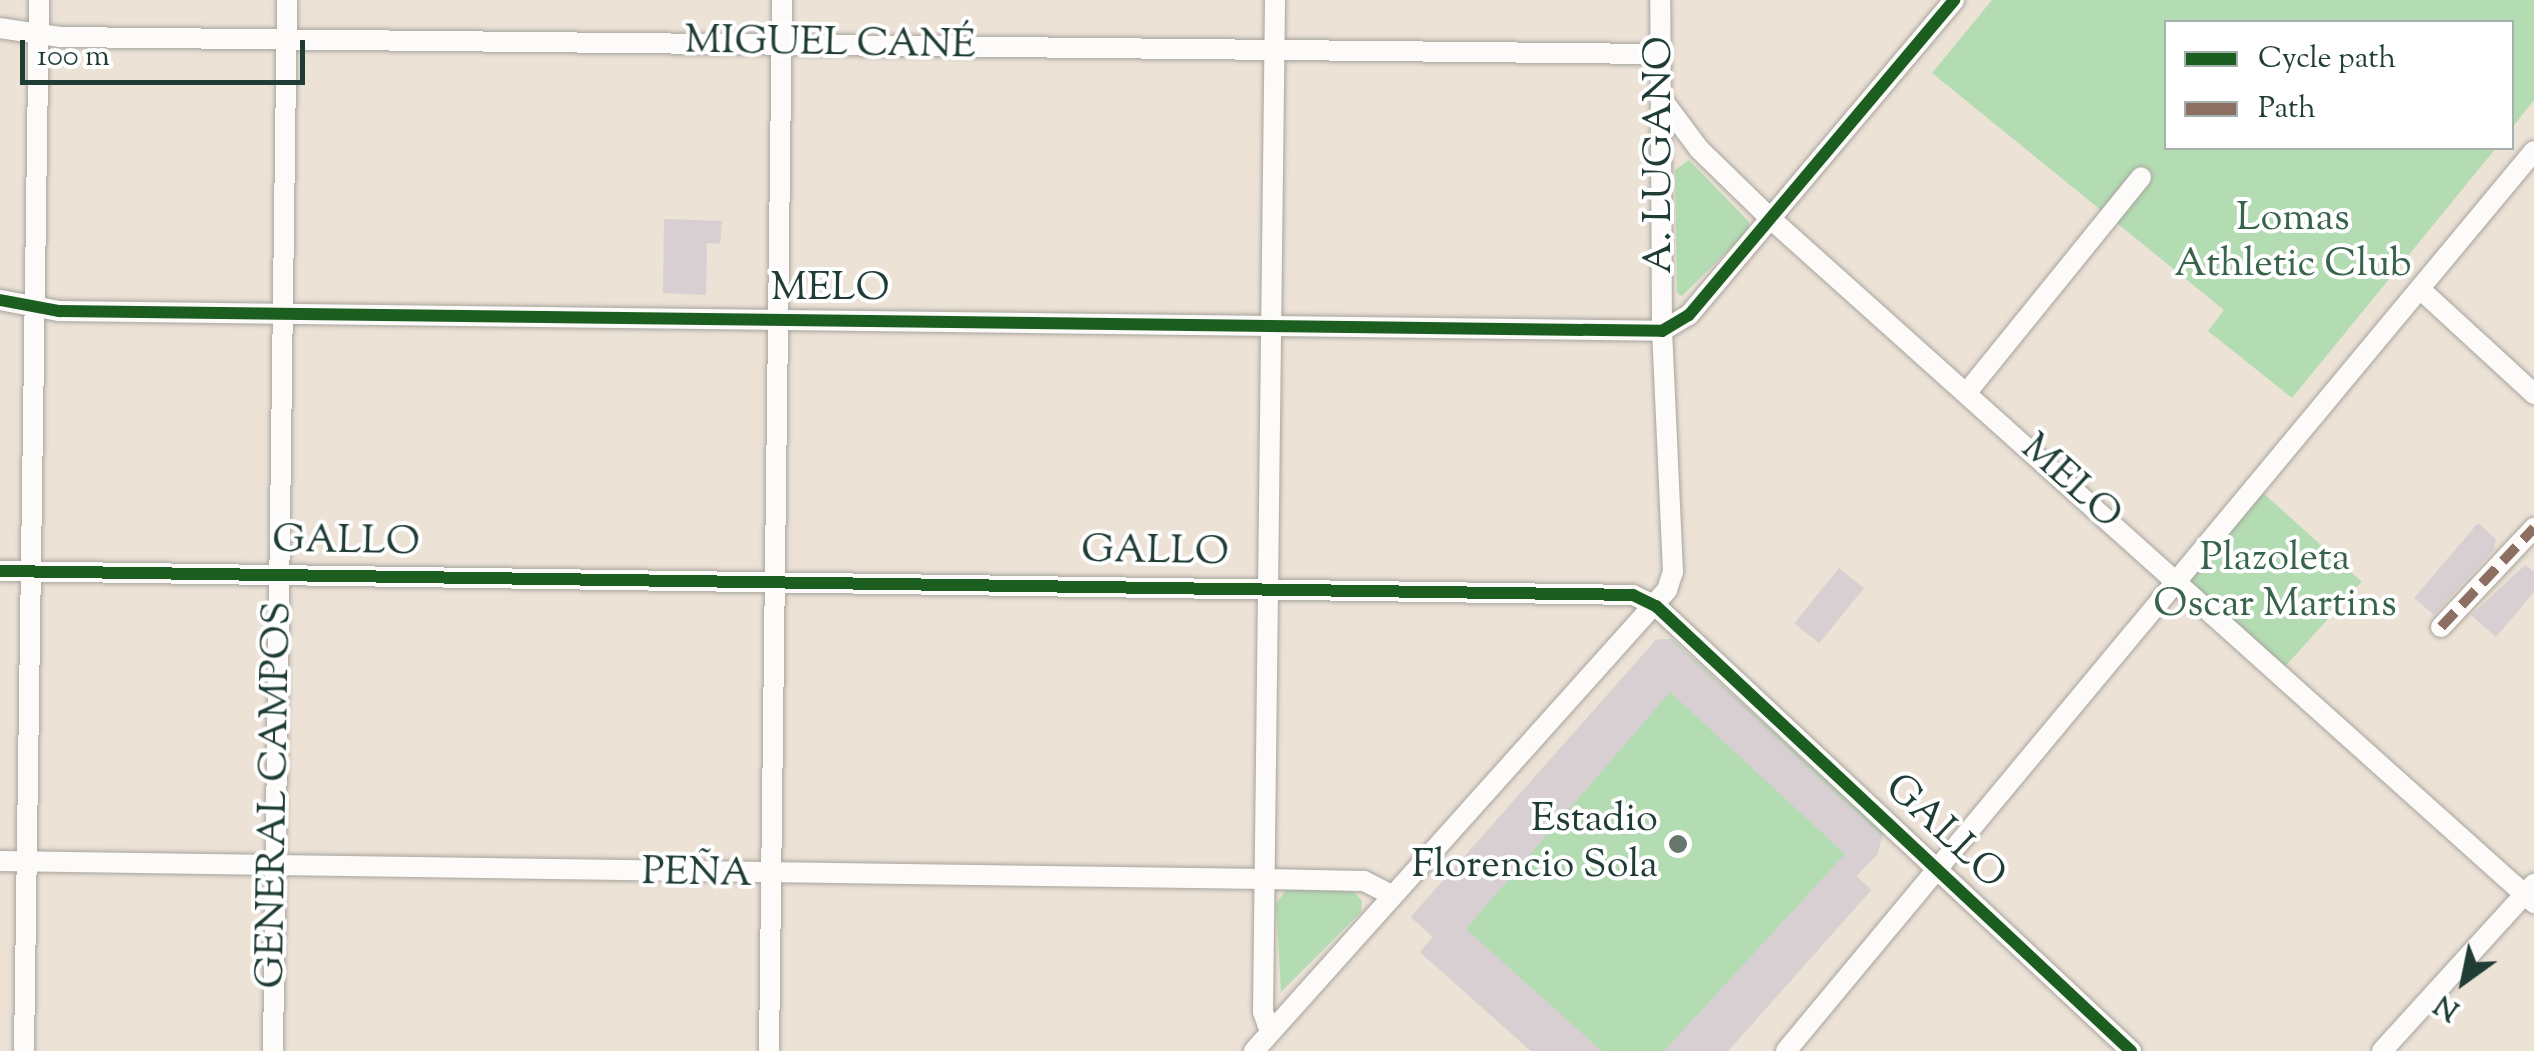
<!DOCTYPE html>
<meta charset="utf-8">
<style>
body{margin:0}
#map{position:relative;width:2534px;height:1051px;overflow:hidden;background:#ece2d6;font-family:"Sorts Mill Goudy",serif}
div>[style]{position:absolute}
.green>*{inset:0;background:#b4dcb3;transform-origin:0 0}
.building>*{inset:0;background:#d8cfd2;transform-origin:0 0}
.roads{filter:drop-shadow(0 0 2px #a7a49d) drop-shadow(0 0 2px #a7a49d)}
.street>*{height:20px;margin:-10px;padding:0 10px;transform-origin:10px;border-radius:10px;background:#fcfbf9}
.quiet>*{height:10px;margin-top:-5px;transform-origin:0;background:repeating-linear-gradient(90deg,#8d6e63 0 20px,transparent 0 30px)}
.cycleway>*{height:12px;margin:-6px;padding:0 6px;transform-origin:6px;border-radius:6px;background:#1b5e20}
.dots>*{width:28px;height:28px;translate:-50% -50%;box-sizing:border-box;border:5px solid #fff;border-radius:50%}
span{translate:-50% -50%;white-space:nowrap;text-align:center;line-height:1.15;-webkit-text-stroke:8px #fff;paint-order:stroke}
.street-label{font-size:40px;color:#1f3d34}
.park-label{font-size:40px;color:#39644c}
.poi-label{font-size:40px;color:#1f3d34}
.right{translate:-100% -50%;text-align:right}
.legend{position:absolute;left:2164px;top:20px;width:350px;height:130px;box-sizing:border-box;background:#fff;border:2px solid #a5b1ae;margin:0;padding:12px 18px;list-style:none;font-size:30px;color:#1f3d34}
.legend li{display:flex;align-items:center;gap:20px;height:50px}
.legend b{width:50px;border:2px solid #a5b1ae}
.north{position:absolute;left:2414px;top:931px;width:100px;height:100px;-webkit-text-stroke:8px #fff;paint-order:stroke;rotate:213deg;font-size:28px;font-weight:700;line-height:40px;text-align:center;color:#1f3d34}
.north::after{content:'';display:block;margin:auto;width:35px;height:45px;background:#1f3d34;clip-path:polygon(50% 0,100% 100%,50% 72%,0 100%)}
.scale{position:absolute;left:20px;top:40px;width:285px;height:45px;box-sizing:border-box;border:5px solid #1f3d34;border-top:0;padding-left:12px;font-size:30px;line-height:35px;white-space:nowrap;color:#1f3d34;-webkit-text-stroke:8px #fff;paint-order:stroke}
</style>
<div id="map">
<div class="green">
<div style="clip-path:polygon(1992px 0,2534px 0,2534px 100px,2512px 128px,2512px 22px,2166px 22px,2166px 148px,2496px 148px,2292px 398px,2208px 331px,2224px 310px,1932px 73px)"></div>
<div style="clip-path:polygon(1689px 160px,1749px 222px,1749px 230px,1682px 296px,1677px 293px,1675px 170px)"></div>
<div style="left:2262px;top:492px;width:134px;height:117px;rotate:42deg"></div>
<div style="clip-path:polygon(1672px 639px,1883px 833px,1877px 855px,1856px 876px,1871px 890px,1728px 1051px,1531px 1051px,1420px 952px,1433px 937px,1411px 917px,1656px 640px)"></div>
<div style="clip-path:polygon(1288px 887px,1354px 892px,1362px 901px,1361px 912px,1281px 992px,1276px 904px)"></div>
</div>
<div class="building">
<div style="clip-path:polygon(664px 219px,722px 221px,720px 244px,707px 243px,706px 295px,663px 293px)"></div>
<div style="clip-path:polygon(2478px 523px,2496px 539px,2494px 550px,2434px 615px,2414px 598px)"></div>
<div style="clip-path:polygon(2525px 565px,2534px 572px,2534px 592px,2496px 637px,2471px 615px)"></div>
<div style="left:1839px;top:568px;width:32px;height:71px;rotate:39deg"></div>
<div style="clip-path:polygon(1671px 639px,1882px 836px,1877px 855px,1856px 876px,1871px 890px,1728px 1051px,1664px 1051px,1845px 854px,1670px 692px,1466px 929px,1602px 1051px,1531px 1051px,1420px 952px,1433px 937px,1411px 917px,1656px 640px)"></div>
</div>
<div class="roads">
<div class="street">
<div style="left:0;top:28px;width:61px;rotate:8.5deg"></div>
<div style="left:60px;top:37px;width:1600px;rotate:0.61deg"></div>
<div style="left:1661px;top:98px;width:64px;rotate:53.3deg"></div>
<div style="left:1699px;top:149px;width:100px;rotate:44.2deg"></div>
<div style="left:1771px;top:219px;width:1025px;rotate:41.87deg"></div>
<div style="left:2420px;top:289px;width:155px;rotate:42.6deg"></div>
<div style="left:0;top:300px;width:60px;rotate:10.6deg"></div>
<div style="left:59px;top:311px;width:1603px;rotate:0.71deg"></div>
<div style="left:1662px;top:331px;width:31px;rotate:-31deg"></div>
<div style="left:1689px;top:315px;width:412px;rotate:-49.9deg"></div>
<div style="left:1968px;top:391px;width:275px;rotate:-51deg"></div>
<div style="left:0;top:571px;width:1633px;rotate:0.84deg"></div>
<div style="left:1633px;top:595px;width:25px;rotate:26deg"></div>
<div style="left:1656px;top:606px;width:651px;rotate:43.13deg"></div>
<div style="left:2441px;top:627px;width:136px;rotate:-46.8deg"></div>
<div style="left:0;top:861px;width:1265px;rotate:0.82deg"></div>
<div style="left:1265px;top:879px;width:99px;rotate:1.2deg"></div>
<div style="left:1364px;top:881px;width:30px;rotate:27deg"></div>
<div style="left:1270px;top:1032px;width:21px;rotate:-109deg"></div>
<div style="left:1263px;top:1012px;width:1012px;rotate:-89.32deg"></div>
<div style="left:24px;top:1051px;width:1051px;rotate:-89.18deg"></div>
<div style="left:273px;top:1051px;width:1051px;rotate:-89.24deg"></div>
<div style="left:769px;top:1051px;width:1051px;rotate:-89.29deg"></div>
<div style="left:1254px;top:1051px;width:619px;rotate:-48.14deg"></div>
<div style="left:1667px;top:590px;width:19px;rotate:-72deg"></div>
<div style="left:1673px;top:572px;width:241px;rotate:-92.6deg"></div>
<div style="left:1662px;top:331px;width:331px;rotate:-90.3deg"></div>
<div style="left:1786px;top:1051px;width:1170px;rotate:-50.27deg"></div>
<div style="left:2382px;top:1051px;width:226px;rotate:-47.7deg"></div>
</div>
</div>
<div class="quiet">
<div style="left:2441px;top:627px;width:136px;rotate:-46.8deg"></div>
</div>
<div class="cycleway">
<div style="left:0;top:300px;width:60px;rotate:10.6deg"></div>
<div style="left:59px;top:311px;width:1603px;rotate:0.71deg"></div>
<div style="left:1662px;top:331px;width:31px;rotate:-31deg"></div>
<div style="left:1689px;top:315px;width:412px;rotate:-49.9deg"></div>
<div style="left:0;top:571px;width:1633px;rotate:0.84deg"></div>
<div style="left:1633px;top:595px;width:25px;rotate:26deg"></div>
<div style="left:1656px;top:606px;width:651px;rotate:43.13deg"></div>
</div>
<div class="dots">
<div style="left:1678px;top:844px;background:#67776d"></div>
</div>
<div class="street-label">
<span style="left:830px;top:45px;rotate:1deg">MIGUEL CANÉ</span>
<span style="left:1661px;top:155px;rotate:-90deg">A. LUGANO</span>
<span style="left:830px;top:290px">MELO</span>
<span style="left:2070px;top:483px;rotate:42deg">MELO</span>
<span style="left:346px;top:543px;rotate:1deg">GALLO</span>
<span style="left:1155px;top:553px;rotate:1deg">GALLO</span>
<span style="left:276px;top:795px;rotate:-89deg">GENERAL CAMPOS</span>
<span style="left:1944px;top:833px;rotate:43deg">GALLO</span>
<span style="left:697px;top:875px;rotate:1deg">PEÑA</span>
</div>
<div class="park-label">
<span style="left:2293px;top:243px">Lomas<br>Athletic Club</span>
<span style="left:2275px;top:583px">Plazoleta<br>Oscar Martins</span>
</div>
<div class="poi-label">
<span class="right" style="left:1658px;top:844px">Estadio<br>Florencio Sola</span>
</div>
<ul class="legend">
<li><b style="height:12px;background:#1b5e20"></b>Cycle path</li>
<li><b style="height:12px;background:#8d6e63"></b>Path</li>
</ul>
<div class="north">N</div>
<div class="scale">100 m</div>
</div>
